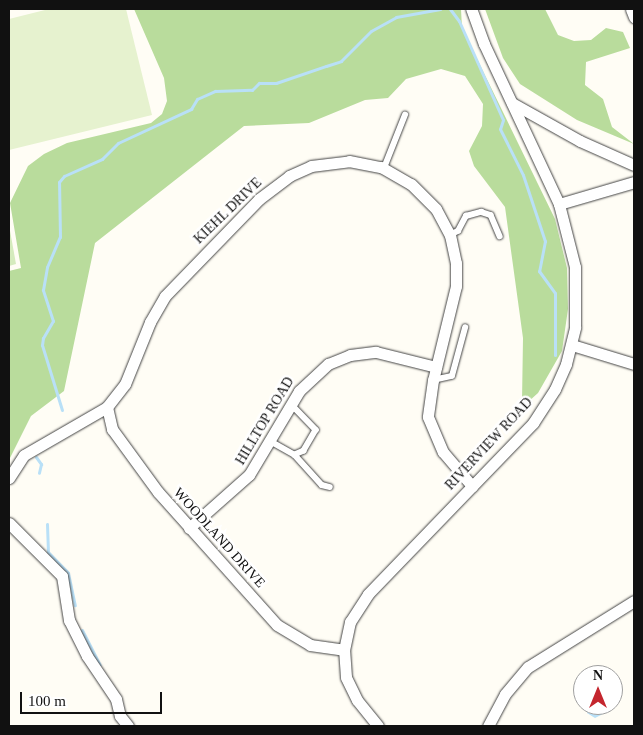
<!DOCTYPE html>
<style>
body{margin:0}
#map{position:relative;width:643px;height:735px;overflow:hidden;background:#fffdf5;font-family:Georgia,serif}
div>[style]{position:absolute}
.green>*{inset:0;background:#d5ebbd}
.forest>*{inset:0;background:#b9dc9c}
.pitch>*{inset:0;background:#e6f2cf}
.water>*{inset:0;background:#b9e0f7}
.stream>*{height:3px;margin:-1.5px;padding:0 1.5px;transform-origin:1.5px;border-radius:1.5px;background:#b9e0f7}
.roads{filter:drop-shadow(0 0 1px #444) drop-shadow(0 0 1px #444)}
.service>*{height:5.5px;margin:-2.75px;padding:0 2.75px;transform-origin:2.75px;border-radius:2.75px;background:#fff}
.minor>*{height:11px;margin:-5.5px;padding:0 5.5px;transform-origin:5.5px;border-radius:5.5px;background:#fff}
span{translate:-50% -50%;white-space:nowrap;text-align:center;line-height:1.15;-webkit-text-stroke:5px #fff;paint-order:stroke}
.street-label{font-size:14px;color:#111}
.frame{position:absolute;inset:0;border:10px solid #111;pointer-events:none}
.north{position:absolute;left:573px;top:665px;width:50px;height:50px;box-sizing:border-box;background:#fff;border:1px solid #a0a0a0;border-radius:50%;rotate:0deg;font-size:14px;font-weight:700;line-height:20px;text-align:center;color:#111}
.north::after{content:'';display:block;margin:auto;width:18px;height:22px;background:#c4262e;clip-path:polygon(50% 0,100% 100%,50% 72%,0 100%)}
.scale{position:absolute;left:20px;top:692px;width:142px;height:22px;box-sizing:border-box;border:2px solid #111;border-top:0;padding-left:6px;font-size:15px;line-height:18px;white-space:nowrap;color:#111;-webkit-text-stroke:4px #fff;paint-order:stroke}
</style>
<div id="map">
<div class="green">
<div style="clip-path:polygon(9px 225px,16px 264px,9px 266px)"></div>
</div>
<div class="forest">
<div style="clip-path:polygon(134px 9px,461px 9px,462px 28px,555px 219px,567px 268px,568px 309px,562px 351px,538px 393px,528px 402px,522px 401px,523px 338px,505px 207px,474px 166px,469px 151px,482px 126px,483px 104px,465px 76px,441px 69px,406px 79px,388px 98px,365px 100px,309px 123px,244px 126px,95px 243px,64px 391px,31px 416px,9px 460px,9px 271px,21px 268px,10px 203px,28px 166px,44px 154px,67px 143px,151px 123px,162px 114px,167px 101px,164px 78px)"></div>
<div style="clip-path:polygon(485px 9px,545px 9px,558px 35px,574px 41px,591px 40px,606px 28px,623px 32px,630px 48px,586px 62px,585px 85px,603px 99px,612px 127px,634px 144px,577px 120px,520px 84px,503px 58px)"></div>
</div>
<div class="pitch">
<div style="clip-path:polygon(49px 9px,126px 9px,152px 115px,9px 150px,9px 19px)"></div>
</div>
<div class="water">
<div style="clip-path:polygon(603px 705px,607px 712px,595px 718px,587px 713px,589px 706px)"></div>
</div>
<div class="stream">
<div style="left:450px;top:9px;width:15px;rotate:53deg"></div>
<div style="left:459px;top:21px;width:108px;rotate:66deg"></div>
<div style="left:503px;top:120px;width:9px;rotate:108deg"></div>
<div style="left:500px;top:129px;width:51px;rotate:63.4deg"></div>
<div style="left:523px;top:175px;width:70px;rotate:71.6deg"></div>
<div style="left:545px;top:241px;width:31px;rotate:101deg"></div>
<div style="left:539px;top:271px;width:27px;rotate:54deg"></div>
<div style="left:555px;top:293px;width:62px;rotate:90deg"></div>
<div style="left:62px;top:410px;width:68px;rotate:-107.1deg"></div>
<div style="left:42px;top:345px;width:7px;rotate:-82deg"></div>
<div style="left:43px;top:338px;width:20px;rotate:-60deg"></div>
<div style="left:53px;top:321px;width:33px;rotate:-108deg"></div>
<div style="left:43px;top:290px;width:23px;rotate:-80deg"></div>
<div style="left:47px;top:267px;width:33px;rotate:-67deg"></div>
<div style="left:60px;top:237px;width:55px;rotate:-91deg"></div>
<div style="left:59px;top:182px;width:8px;rotate:-50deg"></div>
<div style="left:64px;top:176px;width:42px;rotate:-24.1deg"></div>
<div style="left:102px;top:159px;width:23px;rotate:-45deg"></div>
<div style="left:118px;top:143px;width:81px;rotate:-25deg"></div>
<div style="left:191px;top:109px;width:12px;rotate:-59deg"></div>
<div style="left:197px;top:99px;width:20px;rotate:-24deg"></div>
<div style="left:215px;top:91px;width:37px;rotate:-2deg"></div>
<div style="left:252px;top:90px;width:10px;rotate:-45deg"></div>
<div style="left:259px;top:83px;width:17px"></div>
<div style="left:276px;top:83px;width:53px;rotate:-18.8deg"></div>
<div style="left:326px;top:66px;width:16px;rotate:-18deg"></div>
<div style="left:341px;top:61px;width:42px;rotate:-45deg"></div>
<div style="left:371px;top:31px;width:29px;rotate:-29deg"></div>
<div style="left:396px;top:17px;width:45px;rotate:-10.3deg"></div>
<div style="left:36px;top:457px;width:9px;rotate:54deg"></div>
<div style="left:41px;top:464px;width:9px;rotate:103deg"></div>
<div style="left:47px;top:524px;width:28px;rotate:88deg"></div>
<div style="left:48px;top:552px;width:29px;rotate:46deg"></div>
<div style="left:68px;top:573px;width:33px;rotate:78deg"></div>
<div style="left:82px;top:630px;width:39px;rotate:63deg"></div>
</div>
<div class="roads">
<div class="service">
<div style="left:384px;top:168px;width:57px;rotate:-68.4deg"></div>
<div style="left:450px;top:235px;width:9px;rotate:-27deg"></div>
<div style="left:458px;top:231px;width:17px;rotate:-62deg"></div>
<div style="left:466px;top:216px;width:16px;rotate:-15deg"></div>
<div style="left:481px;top:212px;width:10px;rotate:17deg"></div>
<div style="left:491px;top:215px;width:23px;rotate:67deg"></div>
<div style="left:433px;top:380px;width:19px;rotate:-12deg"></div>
<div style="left:452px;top:376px;width:50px;rotate:-74.8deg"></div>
<div style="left:291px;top:404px;width:36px;rotate:46deg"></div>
<div style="left:316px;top:430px;width:24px;rotate:120deg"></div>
<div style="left:304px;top:451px;width:10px;rotate:156deg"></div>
<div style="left:270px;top:441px;width:29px;rotate:29deg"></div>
<div style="left:295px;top:455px;width:40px;rotate:48deg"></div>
<div style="left:322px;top:485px;width:8px;rotate:14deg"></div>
</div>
<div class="minor">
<div style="left:631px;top:9px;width:9px;rotate:69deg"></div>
<div style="left:512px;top:103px;width:78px;rotate:29.2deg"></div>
<div style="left:580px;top:141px;width:59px;rotate:24deg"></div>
<div style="left:559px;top:204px;width:78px;rotate:-16.3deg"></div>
<div style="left:572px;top:345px;width:65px;rotate:17deg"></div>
<div style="left:107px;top:407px;width:23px;rotate:77deg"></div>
<div style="left:112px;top:429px;width:78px;rotate:53.9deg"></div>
<div style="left:158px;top:492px;width:178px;rotate:48.2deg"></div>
<div style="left:277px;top:625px;width:39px;rotate:31deg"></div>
<div style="left:310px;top:645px;width:34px;rotate:8deg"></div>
<div style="left:9px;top:478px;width:27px;rotate:-57deg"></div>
<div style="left:24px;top:455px;width:96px;rotate:-30deg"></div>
<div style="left:107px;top:407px;width:29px;rotate:-52deg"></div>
<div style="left:125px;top:384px;width:67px;rotate:-68deg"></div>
<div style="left:150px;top:322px;width:30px;rotate:-60deg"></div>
<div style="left:165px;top:296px;width:135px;rotate:-45.9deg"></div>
<div style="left:259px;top:199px;width:38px;rotate:-37deg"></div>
<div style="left:289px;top:176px;width:24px;rotate:-24deg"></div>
<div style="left:311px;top:166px;width:38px;rotate:-7deg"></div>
<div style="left:349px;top:161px;width:33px;rotate:11deg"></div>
<div style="left:381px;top:167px;width:34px;rotate:30deg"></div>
<div style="left:411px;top:184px;width:35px;rotate:45deg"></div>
<div style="left:436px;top:209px;width:30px;rotate:62deg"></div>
<div style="left:450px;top:235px;width:29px;rotate:78deg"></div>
<div style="left:456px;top:263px;width:23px;rotate:90deg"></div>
<div style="left:456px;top:286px;width:97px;rotate:103.7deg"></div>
<div style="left:433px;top:380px;width:37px;rotate:98deg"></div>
<div style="left:428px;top:417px;width:38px;rotate:67deg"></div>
<div style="left:443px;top:452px;width:45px;rotate:49.5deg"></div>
<div style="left:9px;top:523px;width:75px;rotate:45deg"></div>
<div style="left:62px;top:576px;width:45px;rotate:81deg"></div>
<div style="left:69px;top:620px;width:40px;rotate:63.4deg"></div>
<div style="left:87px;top:656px;width:52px;rotate:56deg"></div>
<div style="left:116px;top:699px;width:17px;rotate:77deg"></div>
<div style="left:120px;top:716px;width:13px;rotate:51deg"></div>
<div style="left:189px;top:528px;width:80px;rotate:-41.5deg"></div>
<div style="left:249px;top:475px;width:98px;rotate:-59.2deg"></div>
<div style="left:299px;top:391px;width:40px;rotate:-43deg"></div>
<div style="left:328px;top:364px;width:24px;rotate:-22deg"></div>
<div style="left:350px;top:355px;width:26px;rotate:-7deg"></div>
<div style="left:376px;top:352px;width:62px;rotate:14deg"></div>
<div style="left:378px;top:726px;width:33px;rotate:-129deg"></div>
<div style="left:357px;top:700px;width:25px;rotate:-116deg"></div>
<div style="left:346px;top:677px;width:27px;rotate:-94deg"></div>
<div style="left:344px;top:650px;width:29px;rotate:-78deg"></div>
<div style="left:350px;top:622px;width:33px;rotate:-57deg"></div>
<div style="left:368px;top:594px;width:238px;rotate:-46deg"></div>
<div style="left:533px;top:423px;width:40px;rotate:-57.1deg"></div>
<div style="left:555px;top:389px;width:27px;rotate:-66deg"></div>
<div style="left:566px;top:364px;width:38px;rotate:-76deg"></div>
<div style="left:575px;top:327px;width:60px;rotate:-90deg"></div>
<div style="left:575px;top:267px;width:65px;rotate:-104.3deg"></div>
<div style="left:559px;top:204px;width:177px;rotate:-115.1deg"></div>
<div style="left:484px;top:44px;width:37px;rotate:-110deg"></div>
<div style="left:488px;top:726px;width:36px;rotate:-62deg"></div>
<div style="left:505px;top:694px;width:35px;rotate:-50deg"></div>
<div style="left:528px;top:667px;width:125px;rotate:-31.9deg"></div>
</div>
</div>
<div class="street-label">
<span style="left:228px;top:211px;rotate:-44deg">KIEHL DRIVE</span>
<span style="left:265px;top:421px;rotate:-59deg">HILLTOP ROAD</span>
<span style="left:489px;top:444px;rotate:-47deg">RIVERVIEW ROAD</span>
<span style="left:219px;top:538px;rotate:48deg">WOODLAND DRIVE</span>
</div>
<div class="frame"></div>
<div class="north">N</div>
<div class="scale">100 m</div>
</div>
